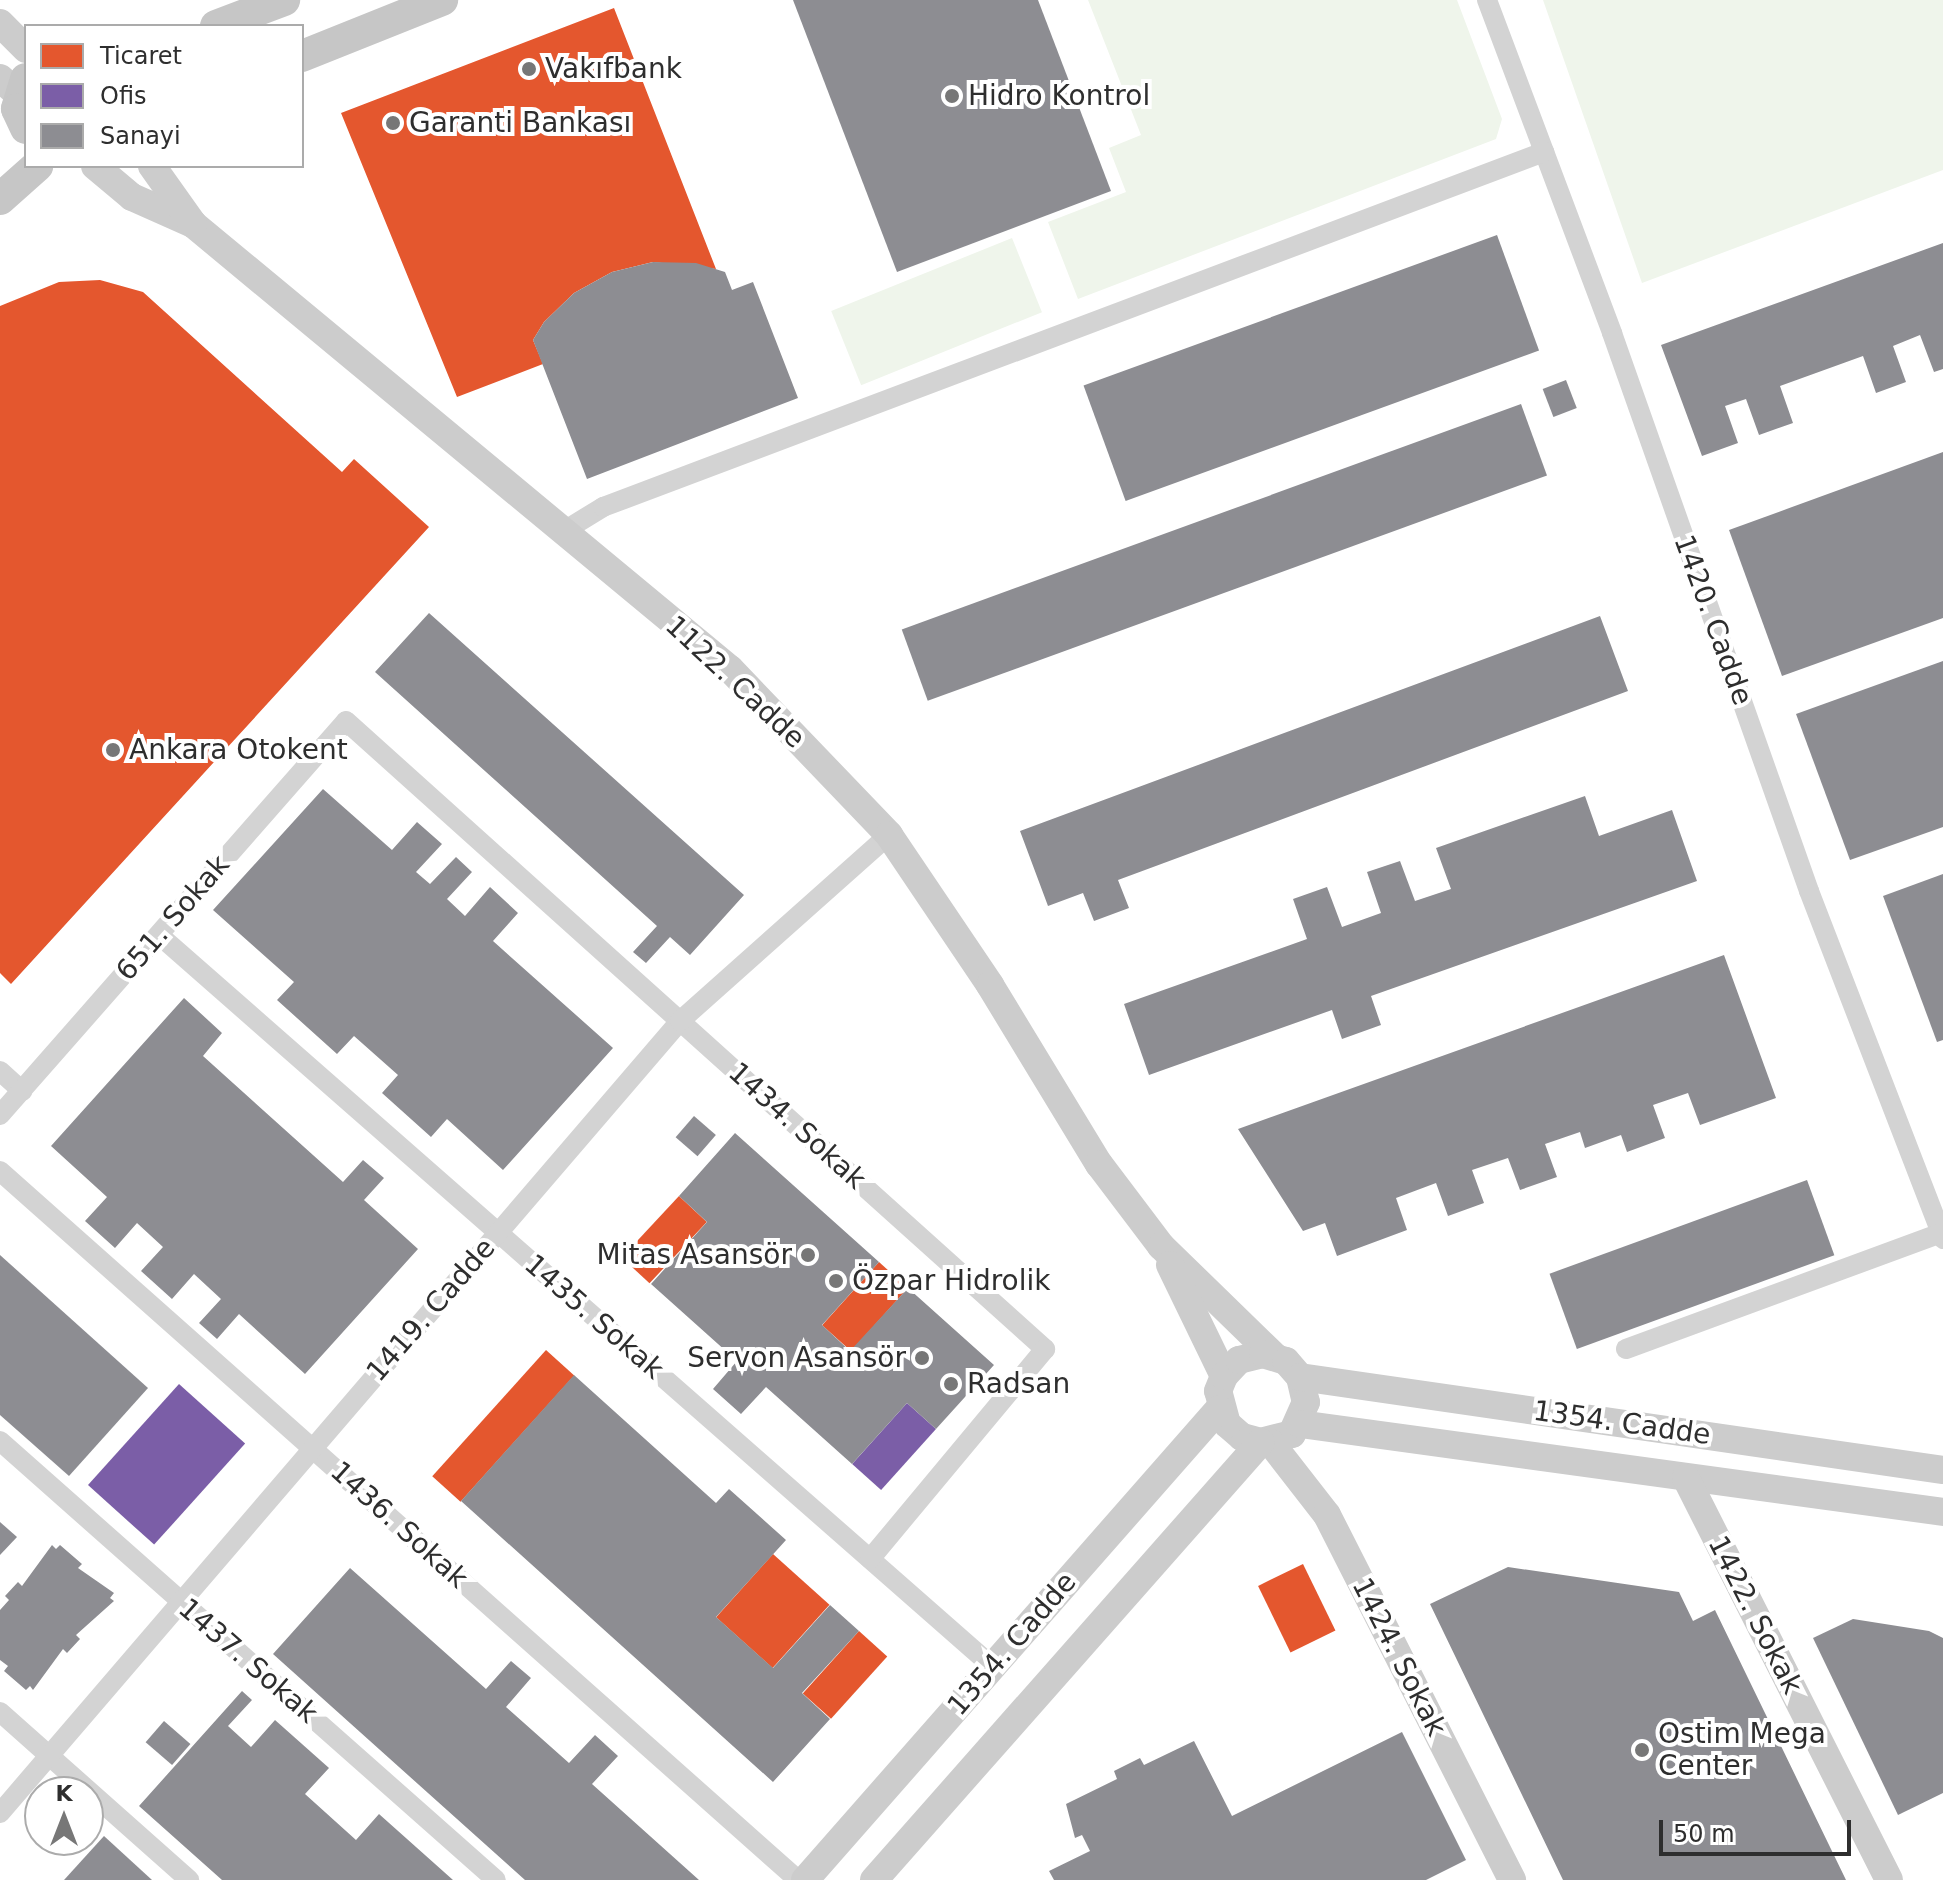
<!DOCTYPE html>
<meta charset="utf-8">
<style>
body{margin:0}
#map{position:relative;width:1943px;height:1880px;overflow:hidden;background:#fff;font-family:"DejaVu Sans",sans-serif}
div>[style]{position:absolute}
.green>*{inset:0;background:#eff5eb;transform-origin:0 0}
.shops>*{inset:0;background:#e4572e;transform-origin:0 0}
.offices>*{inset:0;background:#7b5ea7;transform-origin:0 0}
.industry>*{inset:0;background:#8d8d92;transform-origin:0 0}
.street>*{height:20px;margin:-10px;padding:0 10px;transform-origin:10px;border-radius:10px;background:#d3d3d3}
.secondary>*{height:28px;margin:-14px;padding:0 14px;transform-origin:14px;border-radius:14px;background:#ccc}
.primary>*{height:32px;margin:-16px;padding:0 16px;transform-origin:16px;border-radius:16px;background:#c6c6c6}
.dots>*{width:22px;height:22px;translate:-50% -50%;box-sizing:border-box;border:4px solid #fff;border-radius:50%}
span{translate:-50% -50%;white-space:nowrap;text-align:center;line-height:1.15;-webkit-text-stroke:8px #fff;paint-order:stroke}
.poi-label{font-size:28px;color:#2e2e2e}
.left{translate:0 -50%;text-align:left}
.right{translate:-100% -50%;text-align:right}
.street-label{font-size:28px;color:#2e2e2e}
.legend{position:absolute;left:24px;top:24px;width:280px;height:144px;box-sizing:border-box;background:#fff;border:2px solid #ababab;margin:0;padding:10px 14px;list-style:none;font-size:24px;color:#2e2e2e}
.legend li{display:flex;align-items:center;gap:16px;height:40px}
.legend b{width:40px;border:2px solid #ababab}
.north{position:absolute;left:24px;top:1776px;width:80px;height:80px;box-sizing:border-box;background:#fff;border:2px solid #ababab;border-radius:50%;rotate:0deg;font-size:22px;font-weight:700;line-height:32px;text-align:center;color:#2e2e2e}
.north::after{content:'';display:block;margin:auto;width:28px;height:36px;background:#777;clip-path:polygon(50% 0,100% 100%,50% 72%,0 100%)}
.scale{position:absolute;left:1659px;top:1820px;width:192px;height:36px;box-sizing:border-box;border:4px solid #2e2e2e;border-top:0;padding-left:10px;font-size:24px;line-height:28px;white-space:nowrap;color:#2e2e2e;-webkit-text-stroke:6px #fff;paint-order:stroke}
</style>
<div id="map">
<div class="green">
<div style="clip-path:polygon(1088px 0,1457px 0,1502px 119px,1496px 139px,1078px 299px,1048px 222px,1126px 192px,1109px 148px,1141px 135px)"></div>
<div style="clip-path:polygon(1543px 0,1943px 0,1943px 170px,1642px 283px)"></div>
<div style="left:1012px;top:238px;width:80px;height:195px;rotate:68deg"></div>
</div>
<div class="shops">
<div style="clip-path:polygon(614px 8px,716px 269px,653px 262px,612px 272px,574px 293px,544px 322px,533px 340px,543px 364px,457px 397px,341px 113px)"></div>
<div style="clip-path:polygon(100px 280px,143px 292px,342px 472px,354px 459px,429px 527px,11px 984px,0 973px,0 306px,59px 282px)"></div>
<div style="left:679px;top:1196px;width:38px;height:84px;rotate:43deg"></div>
<div style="left:879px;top:1262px;width:39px;height:85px;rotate:42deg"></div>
<div style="left:546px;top:1350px;width:38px;height:170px;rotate:42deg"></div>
<div style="left:773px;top:1554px;width:76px;height:85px;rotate:42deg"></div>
<div style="left:1303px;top:1564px;width:74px;height:50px;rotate:64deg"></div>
<div style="left:859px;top:1631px;width:38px;height:84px;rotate:42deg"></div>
</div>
<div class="offices">
<div style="left:179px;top:1384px;width:89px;height:136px;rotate:42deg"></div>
<div style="left:907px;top:1403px;width:39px;height:82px;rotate:42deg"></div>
</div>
<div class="industry">
<div style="clip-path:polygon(793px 0,1038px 0,1111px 191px,897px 272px)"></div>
<div style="left:1497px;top:235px;width:123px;height:440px;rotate:70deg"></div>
<div style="clip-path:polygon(1943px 243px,1943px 369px,1934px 372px,1920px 335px,1893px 346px,1906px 382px,1876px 393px,1863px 356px,1780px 386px,1793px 423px,1759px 435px,1746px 399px,1725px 406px,1738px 443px,1702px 456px,1661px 345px)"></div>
<div style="clip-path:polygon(653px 262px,696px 263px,725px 272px,732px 290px,753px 282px,798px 398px,587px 479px,533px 340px,544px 322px,574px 293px,612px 272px)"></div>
<div style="left:1566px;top:380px;width:30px;height:25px;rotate:69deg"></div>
<div style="left:1521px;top:404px;width:76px;height:659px;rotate:70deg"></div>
<div style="clip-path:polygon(1943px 452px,1943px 618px,1782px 676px,1729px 530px)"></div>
<div style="clip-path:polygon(429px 613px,744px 895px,690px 955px,670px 937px,646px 963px,633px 952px,657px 926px,375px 672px)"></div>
<div style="clip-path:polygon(1600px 616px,1628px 691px,1118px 880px,1129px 908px,1094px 921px,1083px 893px,1048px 906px,1020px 831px)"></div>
<div style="clip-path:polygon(1943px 661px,1943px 827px,1850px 860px,1796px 714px)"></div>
<div style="clip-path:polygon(323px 789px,392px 850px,417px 822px,442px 844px,416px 872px,430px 884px,456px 857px,472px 872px,447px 899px,465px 916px,490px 887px,518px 913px,493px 941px,613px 1048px,503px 1170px,447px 1119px,431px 1137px,382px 1093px,398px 1075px,354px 1036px,337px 1054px,277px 1000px,294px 982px,213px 910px)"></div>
<div style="clip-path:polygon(1585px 796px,1599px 836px,1672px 810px,1697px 881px,1371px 996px,1381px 1025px,1342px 1039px,1332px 1010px,1149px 1075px,1124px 1004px,1307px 939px,1293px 899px,1327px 887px,1342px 927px,1381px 913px,1367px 872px,1400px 861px,1415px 901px,1451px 889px,1436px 848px)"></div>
<div style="clip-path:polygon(1943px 874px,1943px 1040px,1937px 1042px,1883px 896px)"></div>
<div style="clip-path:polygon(1724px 955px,1776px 1098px,1700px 1125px,1688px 1093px,1653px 1105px,1665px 1138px,1627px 1152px,1621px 1135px,1585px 1148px,1580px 1132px,1545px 1144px,1557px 1177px,1520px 1190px,1508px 1158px,1472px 1170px,1484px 1203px,1448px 1216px,1436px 1183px,1396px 1198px,1407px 1230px,1337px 1256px,1325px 1223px,1303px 1231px,1238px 1129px)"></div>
<div style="clip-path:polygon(184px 998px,222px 1033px,203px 1056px,343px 1182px,363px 1160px,384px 1178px,364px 1200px,418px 1249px,305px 1374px,239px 1314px,217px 1339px,199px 1323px,221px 1299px,194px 1274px,172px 1299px,141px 1271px,163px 1247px,137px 1223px,115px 1248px,85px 1221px,107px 1197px,51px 1146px)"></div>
<div style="left:694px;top:1116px;width:29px;height:28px;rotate:41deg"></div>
<div style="clip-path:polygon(735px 1133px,879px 1262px,822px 1325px,850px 1351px,908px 1288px,994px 1365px,936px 1429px,907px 1403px,852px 1464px,766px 1387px,741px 1414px,713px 1389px,737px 1361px,651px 1284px,707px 1222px,679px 1196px)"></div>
<div style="left:1807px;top:1180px;width:80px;height:274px;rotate:70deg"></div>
<div style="clip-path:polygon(0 1255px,148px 1388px,69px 1476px,0 1415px)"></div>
<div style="clip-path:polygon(574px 1375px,716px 1503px,729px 1489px,786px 1540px,716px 1617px,773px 1668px,830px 1605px,859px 1631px,802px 1693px,830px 1719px,773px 1782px,461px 1501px)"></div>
<div style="clip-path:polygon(0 1522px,17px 1537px,0 1555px)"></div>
<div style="clip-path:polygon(52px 1545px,56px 1549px,60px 1545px,82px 1564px,78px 1568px,114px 1593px,110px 1598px,114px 1601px,76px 1635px,80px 1639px,67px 1653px,63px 1649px,33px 1690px,30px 1686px,26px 1690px,4px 1671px,8px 1666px,0 1660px,0 1610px,9px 1600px,5px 1596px,18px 1582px,22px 1586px)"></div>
<div style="clip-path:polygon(1508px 1567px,1679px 1592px,1693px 1621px,1715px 1610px,1846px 1880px,1563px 1880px,1430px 1604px)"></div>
<div style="clip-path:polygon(350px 1568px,486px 1689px,511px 1661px,531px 1678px,506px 1707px,569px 1763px,595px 1735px,618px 1756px,592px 1784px,699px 1880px,525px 1880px,273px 1654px)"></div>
<div style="clip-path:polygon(1853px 1619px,1929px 1631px,1943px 1638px,1943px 1793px,1898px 1815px,1813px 1638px)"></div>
<div style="clip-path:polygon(242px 1691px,252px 1700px,228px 1726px,251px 1747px,275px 1720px,329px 1768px,305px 1794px,356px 1840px,379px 1814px,453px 1880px,222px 1880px,139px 1806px)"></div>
<div style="left:164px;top:1721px;width:35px;height:28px;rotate:41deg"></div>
<div style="clip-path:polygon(1402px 1732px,1466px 1860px,1426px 1880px,1054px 1880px,1049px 1871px,1090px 1851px,1082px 1835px,1075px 1838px,1066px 1804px,1117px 1779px,1114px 1771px,1140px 1758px,1144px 1765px,1194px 1741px,1232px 1816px)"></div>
<div style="clip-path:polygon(104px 1836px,152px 1880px,64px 1880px)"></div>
</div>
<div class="street">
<div style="left:1487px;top:0;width:356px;rotate:69.4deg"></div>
<div style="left:1612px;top:333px;width:592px;rotate:70.55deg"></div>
<div style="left:1809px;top:891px;width:373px;rotate:68.9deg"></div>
<div style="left:564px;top:531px;width:46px;rotate:-31.6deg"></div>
<div style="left:603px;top:507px;width:1006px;rotate:-20.67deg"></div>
<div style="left:159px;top:935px;width:1110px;rotate:41.27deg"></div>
<div style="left:0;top:1071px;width:30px;rotate:42deg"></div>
<div style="left:0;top:1115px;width:524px;rotate:-48.71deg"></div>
<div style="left:346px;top:721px;width:940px;rotate:41.94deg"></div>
<div style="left:1045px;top:1349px;width:273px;rotate:129.8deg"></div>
<div style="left:0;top:1171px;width:1067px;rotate:41.62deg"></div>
<div style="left:1626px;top:1349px;width:336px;rotate:-20.2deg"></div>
<div style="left:0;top:1441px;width:662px;rotate:41.51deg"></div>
<div style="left:0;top:1712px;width:253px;rotate:41.6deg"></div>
<div style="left:0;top:1813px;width:1044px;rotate:-49.35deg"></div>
<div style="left:680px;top:1021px;width:280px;rotate:-41.7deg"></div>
</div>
<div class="secondary">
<div style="left:0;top:23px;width:37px;rotate:45deg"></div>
<div style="left:0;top:78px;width:24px;rotate:42deg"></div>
<div style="left:95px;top:166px;width:48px;rotate:40deg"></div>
<div style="left:132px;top:197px;width:67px;rotate:23.9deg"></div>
<div style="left:193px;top:224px;width:697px;rotate:39.65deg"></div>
<div style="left:730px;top:669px;width:230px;rotate:46.2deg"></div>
<div style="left:889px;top:835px;width:181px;rotate:56deg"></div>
<div style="left:990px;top:985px;width:210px;rotate:58.7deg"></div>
<div style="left:1099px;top:1164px;width:103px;rotate:52.9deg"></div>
<div style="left:1161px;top:1246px;width:158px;rotate:44.2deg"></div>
<div style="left:152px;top:166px;width:71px;rotate:54.7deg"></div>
<div style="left:1170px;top:1265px;width:123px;rotate:64.1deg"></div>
<div style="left:1300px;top:1377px;width:26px;rotate:77deg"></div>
<div style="left:1306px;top:1402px;width:35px;rotate:114deg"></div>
<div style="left:1292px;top:1434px;width:32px;rotate:166deg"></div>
<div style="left:1261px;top:1442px;width:20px;rotate:-165deg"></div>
<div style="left:1242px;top:1437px;width:20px;rotate:-139deg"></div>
<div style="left:1227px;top:1424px;width:34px;rotate:-105deg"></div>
<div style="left:1218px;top:1391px;width:16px;rotate:-68deg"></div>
<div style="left:1224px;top:1376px;width:22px;rotate:-47deg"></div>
<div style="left:1239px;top:1360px;width:25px;rotate:-14deg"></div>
<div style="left:1263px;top:1354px;width:24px;rotate:17deg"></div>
<div style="left:1286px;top:1361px;width:21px;rotate:49deg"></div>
<div style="left:1300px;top:1377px;width:650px;rotate:8.23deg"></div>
<div style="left:1300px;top:1424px;width:649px;rotate:7.79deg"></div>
<div style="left:1271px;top:1443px;width:91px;rotate:52.1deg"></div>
<div style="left:1327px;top:1515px;width:409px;rotate:63.1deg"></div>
<div style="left:1686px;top:1478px;width:450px;rotate:63.2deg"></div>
<div style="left:805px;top:1880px;width:627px;rotate:-48.69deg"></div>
<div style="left:874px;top:1880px;width:584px;rotate:-48.54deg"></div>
</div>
<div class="primary">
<div style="left:216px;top:26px;width:73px;rotate:-20.9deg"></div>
<div style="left:302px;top:56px;width:151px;rotate:-21.8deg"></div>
<div style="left:26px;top:79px;width:31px;rotate:107deg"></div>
<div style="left:17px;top:109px;width:21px;rotate:65deg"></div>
<div style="left:0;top:199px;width:50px;rotate:-41.7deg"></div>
</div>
<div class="dots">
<div style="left:529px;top:69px;background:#777"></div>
<div style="left:952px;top:96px;background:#777"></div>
<div style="left:393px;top:123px;background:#777"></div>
<div style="left:113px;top:750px;background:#777"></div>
<div style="left:808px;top:1255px;background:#777"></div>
<div style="left:836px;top:1281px;background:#777"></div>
<div style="left:922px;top:1358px;background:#777"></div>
<div style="left:951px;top:1384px;background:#777"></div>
<div style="left:1642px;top:1750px;background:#777"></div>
</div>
<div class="poi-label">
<span class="left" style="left:545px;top:69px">Vakıfbank</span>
<span class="left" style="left:968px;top:96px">Hidro Kontrol</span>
<span class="left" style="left:409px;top:123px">Garanti Bankası</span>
<span class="left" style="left:129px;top:750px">Ankara Otokent</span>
<span class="right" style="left:792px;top:1255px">Mitas Asansör</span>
<span class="left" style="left:852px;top:1281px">Özpar Hidrolik</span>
<span class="right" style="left:906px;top:1358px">Servon Asansör</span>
<span class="left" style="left:967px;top:1384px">Radsan</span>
<span class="left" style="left:1658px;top:1750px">Ostim Mega<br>Center</span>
</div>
<div class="street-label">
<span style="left:1713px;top:620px;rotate:70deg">1420. Cadde</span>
<span style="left:735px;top:682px;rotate:43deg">1122. Cadde</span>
<span style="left:173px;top:918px;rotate:-49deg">651. Sokak</span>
<span style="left:797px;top:1126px;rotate:42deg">1434. Sokak</span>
<span style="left:431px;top:1310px;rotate:-49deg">1419. Cadde</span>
<span style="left:594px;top:1317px;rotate:41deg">1435. Sokak</span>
<span style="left:1622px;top:1423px;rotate:8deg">1354. Cadde</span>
<span style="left:399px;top:1525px;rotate:42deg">1436. Sokak</span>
<span style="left:1755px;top:1615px;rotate:63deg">1422. Sokak</span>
<span style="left:1012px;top:1644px;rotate:-49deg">1354. Cadde</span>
<span style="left:1399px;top:1657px;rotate:63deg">1424. Sokak</span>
<span style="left:248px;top:1661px;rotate:41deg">1437. Sokak</span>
</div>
<ul class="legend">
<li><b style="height:22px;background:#e4572e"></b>Ticaret</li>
<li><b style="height:22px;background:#7b5ea7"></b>Ofis</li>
<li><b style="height:22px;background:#8d8d92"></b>Sanayi</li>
</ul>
<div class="north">K</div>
<div class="scale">50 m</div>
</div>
